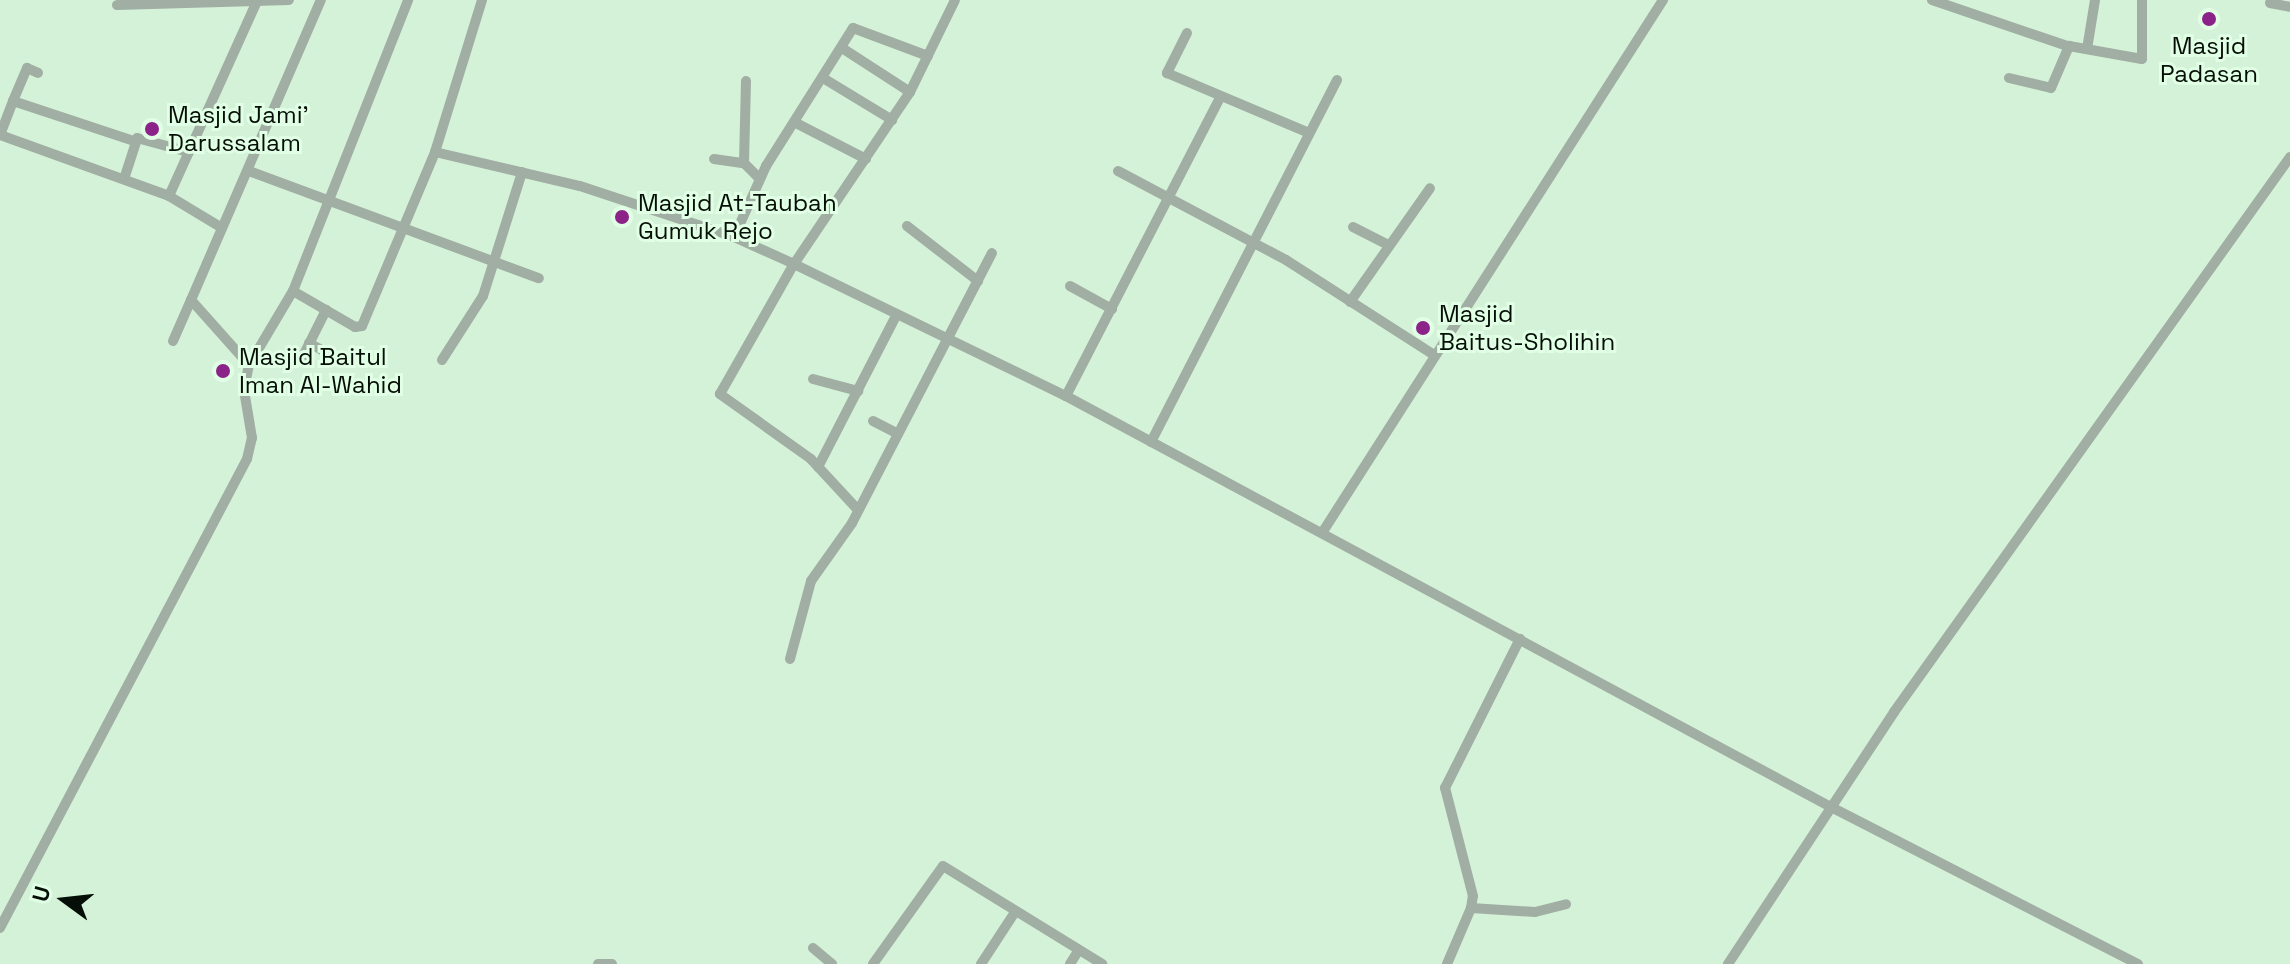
<!DOCTYPE html>
<style>
body{margin:0}
#map{position:relative;width:2290px;height:964px;overflow:hidden;background:#d4f2d8;font-family:"Space Grotesk",sans-serif}
div>[style]{position:absolute}
.street>*{height:10px;margin:-5px;padding:0 5px;transform-origin:5px;border-radius:5px;background:#a1aea3}
.dots>*{width:22px;height:22px;translate:-50% -50%;box-sizing:border-box;border:4px solid #e1ffe5;border-radius:50%}
span{translate:-50% -50%;white-space:nowrap;text-align:center;line-height:1.15;-webkit-text-stroke:6px #e1ffe5;paint-order:stroke}
.poi-label{font-size:24px;color:#060f07}
.left{translate:0 -50%;text-align:left}
.north{position:absolute;left:24px;top:860px;width:80px;height:80px;-webkit-text-stroke:6px #e1ffe5;paint-order:stroke;rotate:285deg;font-size:22px;font-weight:700;line-height:32px;text-align:center;color:#060f07}
.north::after{content:'';display:block;margin:auto;width:28px;height:36px;background:#060f07;clip-path:polygon(50% 0,100% 100%,50% 72%,0 100%)}
</style>
<div id="map">
<div class="street">
<div style="left:1932px;top:0;width:143px;rotate:18.8deg"></div>
<div style="left:2270px;top:3px;width:20px;rotate:11deg"></div>
<div style="left:117px;top:5px;width:172px;rotate:-1.7deg"></div>
<div style="left:1187px;top:33px;width:45px;rotate:116.6deg"></div>
<div style="left:1167px;top:73px;width:154px;rotate:22.9deg"></div>
<div style="left:842px;top:48px;width:81px;rotate:32.9deg"></div>
<div style="left:2087px;top:49px;width:50px;rotate:-80.7deg"></div>
<div style="left:823px;top:78px;width:81px;rotate:31.3deg"></div>
<div style="left:2009px;top:78px;width:43px;rotate:13.4deg"></div>
<div style="left:2051px;top:88px;width:46px;rotate:-66.8deg"></div>
<div style="left:2069px;top:46px;width:74px;rotate:10.1deg"></div>
<div style="left:2142px;top:59px;width:59px;rotate:-90deg"></div>
<div style="left:746px;top:81px;width:82px;rotate:91.4deg"></div>
<div style="left:744px;top:163px;width:21px;rotate:45deg"></div>
<div style="left:13px;top:101px;width:36px;rotate:-67deg"></div>
<div style="left:27px;top:68px;width:12px;rotate:24deg"></div>
<div style="left:794px;top:122px;width:81px;rotate:27.2deg"></div>
<div style="left:0;top:135px;width:180px;rotate:19.8deg"></div>
<div style="left:169px;top:196px;width:214px;rotate:-65.7deg"></div>
<div style="left:0;top:135px;width:36px;rotate:-69deg"></div>
<div style="left:13px;top:101px;width:127px;rotate:18.3deg"></div>
<div style="left:435px;top:152px;width:149px;rotate:13.2deg"></div>
<div style="left:580px;top:186px;width:162px;rotate:18.3deg"></div>
<div style="left:734px;top:237px;width:66px;rotate:24.2deg"></div>
<div style="left:794px;top:264px;width:302px;rotate:25.9deg"></div>
<div style="left:1066px;top:396px;width:868px;rotate:28.25deg"></div>
<div style="left:1831px;top:807px;width:345px;rotate:27.1deg"></div>
<div style="left:714px;top:159px;width:30px;rotate:8deg"></div>
<div style="left:249px;top:171px;width:309px;rotate:20.3deg"></div>
<div style="left:1118px;top:171px;width:190px;rotate:27.9deg"></div>
<div style="left:1286px;top:260px;width:176px;rotate:32.7deg"></div>
<div style="left:125px;top:176px;width:40px;rotate:-72deg"></div>
<div style="left:137px;top:138px;width:54px;rotate:15.1deg"></div>
<div style="left:169px;top:196px;width:62px;rotate:31.1deg"></div>
<div style="left:907px;top:226px;width:90px;rotate:37.8deg"></div>
<div style="left:1353px;top:227px;width:38px;rotate:27deg"></div>
<div style="left:734px;top:237px;width:78px;rotate:-65.7deg"></div>
<div style="left:766px;top:166px;width:163px;rotate:-57.8deg"></div>
<div style="left:853px;top:28px;width:80px;rotate:20.5deg"></div>
<div style="left:1070px;top:286px;width:48px;rotate:28.7deg"></div>
<div style="left:293px;top:291px;width:72px;rotate:30.1deg"></div>
<div style="left:355px;top:327px;width:7px;rotate:-8deg"></div>
<div style="left:362px;top:326px;width:189px;rotate:-67.2deg"></div>
<div style="left:435px;top:152px;width:159px;rotate:-72.8deg"></div>
<div style="left:1350px;top:302px;width:139px;rotate:-54.9deg"></div>
<div style="left:173px;top:341px;width:45px;rotate:-66.3deg"></div>
<div style="left:309px;top:343px;width:35px;rotate:29deg"></div>
<div style="left:302px;top:358px;width:54px;rotate:-63.4deg"></div>
<div style="left:442px;top:360px;width:76px;rotate:-57.4deg"></div>
<div style="left:483px;top:296px;width:130px;rotate:-72.5deg"></div>
<div style="left:249px;top:365px;width:86px;rotate:-59.3deg"></div>
<div style="left:293px;top:291px;width:313px;rotate:-68.4deg"></div>
<div style="left:813px;top:379px;width:47px;rotate:14.9deg"></div>
<div style="left:1066px;top:396px;width:336px;rotate:-62.7deg"></div>
<div style="left:873px;top:421px;width:28px;rotate:27deg"></div>
<div style="left:1151px;top:442px;width:407px;rotate:-62.8deg"></div>
<div style="left:818px;top:467px;width:172px;rotate:-62.7deg"></div>
<div style="left:858px;top:510px;width:69px;rotate:-132.7deg"></div>
<div style="left:811px;top:459px;width:112px;rotate:-144.5deg"></div>
<div style="left:720px;top:394px;width:150px;rotate:-60.4deg"></div>
<div style="left:794px;top:264px;width:207px;rotate:-56deg"></div>
<div style="left:910px;top:92px;width:102px;rotate:-63.9deg"></div>
<div style="left:1322px;top:533px;width:633px;rotate:-57.39deg"></div>
<div style="left:790px;top:659px;width:81px;rotate:-74.9deg"></div>
<div style="left:811px;top:581px;width:71px;rotate:-54.7deg"></div>
<div style="left:852px;top:523px;width:304px;rotate:-62.6deg"></div>
<div style="left:1471px;top:908px;width:12px;rotate:-81deg"></div>
<div style="left:1473px;top:896px;width:112px;rotate:-104.5deg"></div>
<div style="left:1445px;top:788px;width:167px;rotate:-63.3deg"></div>
<div style="left:0;top:928px;width:530px;rotate:-62.23deg"></div>
<div style="left:247px;top:459px;width:22px;rotate:-77deg"></div>
<div style="left:252px;top:438px;width:49px;rotate:-99.5deg"></div>
<div style="left:244px;top:390px;width:25px;rotate:-79deg"></div>
<div style="left:249px;top:365px;width:87px;rotate:-131.7deg"></div>
<div style="left:191px;top:300px;width:327px;rotate:-66.6deg"></div>
<div style="left:813px;top:948px;width:25px;rotate:40deg"></div>
<div style="left:598px;top:964px;width:14px"></div>
<div style="left:873px;top:964px;width:120px;rotate:-54.5deg"></div>
<div style="left:943px;top:866px;width:187px;rotate:31.6deg"></div>
<div style="left:981px;top:964px;width:62px;rotate:-56.8deg"></div>
<div style="left:1070px;top:964px;width:15px;rotate:-58deg"></div>
<div style="left:1447px;top:964px;width:61px;rotate:-66.8deg"></div>
<div style="left:1471px;top:908px;width:64px;rotate:3.6deg"></div>
<div style="left:1535px;top:912px;width:32px;rotate:-14deg"></div>
<div style="left:1728px;top:964px;width:302px;rotate:-56.6deg"></div>
<div style="left:1894px;top:712px;width:682px;rotate:-54.49deg"></div>
</div>
<div class="dots">
<div style="left:2209px;top:19px;background:#8b2389"></div>
<div style="left:152px;top:129px;background:#8b2389"></div>
<div style="left:622px;top:217px;background:#8b2389"></div>
<div style="left:1423px;top:328px;background:#8b2389"></div>
<div style="left:223px;top:371px;background:#8b2389"></div>
</div>
<div class="poi-label">
<span style="left:2209px;top:60px">Masjid<br>Padasan</span>
<span class="left" style="left:168px;top:129px">Masjid Jami'<br>Darussalam</span>
<span class="left" style="left:638px;top:217px">Masjid At-Taubah<br>Gumuk Rejo</span>
<span class="left" style="left:1439px;top:328px">Masjid<br>Baitus-Sholihin</span>
<span class="left" style="left:239px;top:371px">Masjid Baitul<br>Iman Al-Wahid</span>
</div>
<div class="north">U</div>
</div>
